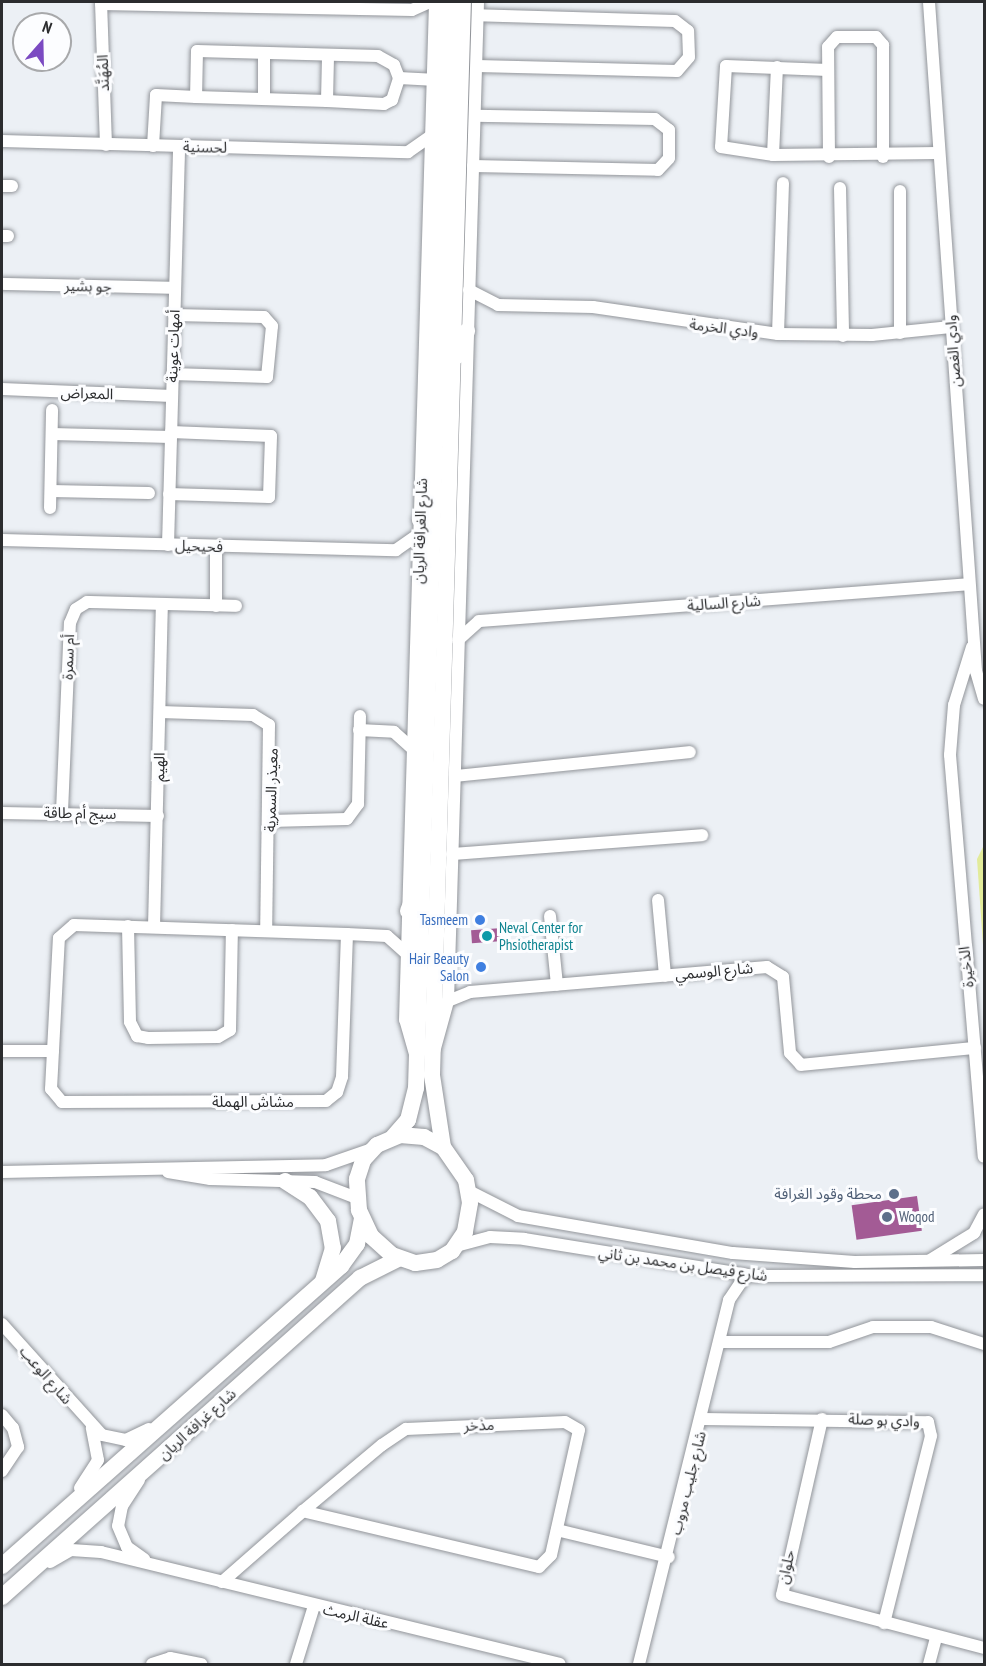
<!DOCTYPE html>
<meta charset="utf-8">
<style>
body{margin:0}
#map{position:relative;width:986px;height:1666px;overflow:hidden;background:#ecf0f5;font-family:"PT Sans Narrow","Noto Sans Arabic",sans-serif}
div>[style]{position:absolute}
.green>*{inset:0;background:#e2eb9a}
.building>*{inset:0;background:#a35b95;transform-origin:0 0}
.roads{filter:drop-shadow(0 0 2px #92959a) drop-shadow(0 0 2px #92959a)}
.minor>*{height:12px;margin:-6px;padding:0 6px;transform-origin:6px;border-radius:6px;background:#fff}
.major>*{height:16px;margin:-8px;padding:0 8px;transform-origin:8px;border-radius:8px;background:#fff}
.dots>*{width:16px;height:16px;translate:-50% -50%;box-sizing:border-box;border:3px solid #fcfdff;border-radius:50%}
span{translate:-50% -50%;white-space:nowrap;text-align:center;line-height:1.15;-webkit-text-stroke:6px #fcfdff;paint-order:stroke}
.street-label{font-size:15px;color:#2b2c2e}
.shop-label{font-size:15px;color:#366cbe}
.right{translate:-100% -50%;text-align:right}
.culture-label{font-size:15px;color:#0d838f}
.left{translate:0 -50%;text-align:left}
.service-label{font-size:15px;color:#4e5e75}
.frame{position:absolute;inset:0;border:3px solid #2b2c2e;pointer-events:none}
.north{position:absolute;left:12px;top:12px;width:60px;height:60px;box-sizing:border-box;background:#fcfdff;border:2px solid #a8a9ab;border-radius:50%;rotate:20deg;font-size:16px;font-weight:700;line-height:24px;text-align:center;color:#2b2c2e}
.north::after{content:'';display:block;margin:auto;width:21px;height:27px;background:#7b4ac2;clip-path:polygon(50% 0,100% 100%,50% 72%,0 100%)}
</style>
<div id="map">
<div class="green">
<div style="clip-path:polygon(984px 845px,984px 959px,977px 859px)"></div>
</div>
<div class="building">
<div style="left:502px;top:928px;width:13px;height:31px;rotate:86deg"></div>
<div style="left:917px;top:1196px;width:35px;height:66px;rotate:82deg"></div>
</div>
<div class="roads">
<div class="minor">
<div style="left:101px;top:2px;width:143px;rotate:88deg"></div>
<div style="left:929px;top:2px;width:671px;rotate:85.98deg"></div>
<div style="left:976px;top:671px;width:29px;rotate:74deg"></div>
<div style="left:101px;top:4px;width:311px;rotate:1.1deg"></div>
<div style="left:412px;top:10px;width:20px;rotate:-24deg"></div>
<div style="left:477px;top:66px;width:200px;rotate:1.4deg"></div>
<div style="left:677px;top:71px;width:18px;rotate:-49deg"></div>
<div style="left:689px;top:57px;width:26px;rotate:-92deg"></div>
<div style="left:688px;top:31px;width:16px;rotate:-142deg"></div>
<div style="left:675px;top:21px;width:197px;rotate:-178.3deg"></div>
<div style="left:828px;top:70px;width:102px;rotate:-177.8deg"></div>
<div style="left:726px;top:66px;width:81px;rotate:93.5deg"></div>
<div style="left:721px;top:147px;width:53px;rotate:8.7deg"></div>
<div style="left:773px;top:155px;width:165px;rotate:-0.7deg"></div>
<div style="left:399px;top:78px;width:33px;rotate:3deg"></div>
<div style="left:264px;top:99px;width:46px;rotate:-90deg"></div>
<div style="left:327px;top:101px;width:45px;rotate:-88.7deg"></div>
<div style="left:2px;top:141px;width:406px;rotate:1.6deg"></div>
<div style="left:408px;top:152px;width:28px;rotate:-35deg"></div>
<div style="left:153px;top:146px;width:51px;rotate:-86.6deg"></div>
<div style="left:156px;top:95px;width:40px;rotate:2.9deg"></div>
<div style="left:196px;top:97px;width:131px;rotate:1.7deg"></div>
<div style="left:327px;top:101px;width:57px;rotate:3deg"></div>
<div style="left:384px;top:104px;width:9px;rotate:-27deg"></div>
<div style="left:392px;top:100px;width:23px;rotate:-72deg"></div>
<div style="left:399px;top:78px;width:14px;rotate:-111deg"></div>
<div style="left:394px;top:65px;width:18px;rotate:-151deg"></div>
<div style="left:378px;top:56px;width:181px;rotate:-178.4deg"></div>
<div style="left:197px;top:51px;width:46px;rotate:91.2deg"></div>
<div style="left:773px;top:155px;width:88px;rotate:-87.4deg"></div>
<div style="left:829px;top:157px;width:110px;rotate:-90.5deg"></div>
<div style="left:828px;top:47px;width:13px;rotate:-48deg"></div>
<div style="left:837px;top:37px;width:39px"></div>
<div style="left:876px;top:37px;width:11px;rotate:49deg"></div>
<div style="left:883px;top:45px;width:112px;rotate:90deg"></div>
<div style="left:473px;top:166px;width:185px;rotate:1.2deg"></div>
<div style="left:658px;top:170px;width:16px;rotate:-47deg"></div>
<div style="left:669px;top:158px;width:28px;rotate:-90deg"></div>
<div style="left:669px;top:130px;width:18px;rotate:-142deg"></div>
<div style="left:655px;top:119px;width:180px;rotate:-179deg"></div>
<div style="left:2px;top:186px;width:10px"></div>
<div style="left:840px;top:188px;width:148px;rotate:88.8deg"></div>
<div style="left:900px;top:191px;width:142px;rotate:90deg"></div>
<div style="left:2px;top:236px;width:6px"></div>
<div style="left:2px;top:284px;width:173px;rotate:1.3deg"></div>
<div style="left:469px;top:290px;width:33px;rotate:27deg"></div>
<div style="left:498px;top:305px;width:95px;rotate:1.2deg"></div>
<div style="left:593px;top:307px;width:187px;rotate:8.3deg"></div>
<div style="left:778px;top:334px;width:94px;rotate:0.6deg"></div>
<div style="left:872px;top:335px;width:79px;rotate:-5.8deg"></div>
<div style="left:778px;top:334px;width:151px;rotate:-88.1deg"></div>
<div style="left:172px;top:374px;width:95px;rotate:1.8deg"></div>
<div style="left:267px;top:377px;width:51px;rotate:-84.4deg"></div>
<div style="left:272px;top:326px;width:12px;rotate:-132deg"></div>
<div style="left:264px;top:317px;width:90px;rotate:-178.7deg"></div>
<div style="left:2px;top:389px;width:170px;rotate:2.4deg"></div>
<div style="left:52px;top:434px;width:119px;rotate:1.4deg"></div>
<div style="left:51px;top:491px;width:98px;rotate:1.2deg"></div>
<div style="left:169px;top:494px;width:100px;rotate:1.7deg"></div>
<div style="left:269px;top:497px;width:61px;rotate:-88.1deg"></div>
<div style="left:271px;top:436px;width:100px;rotate:-177.7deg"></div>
<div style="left:50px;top:508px;width:98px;rotate:-88.8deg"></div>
<div style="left:2px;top:540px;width:394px;rotate:1.5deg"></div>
<div style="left:396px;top:550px;width:28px;rotate:-35deg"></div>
<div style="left:168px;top:545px;width:398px;rotate:-88.4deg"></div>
<div style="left:216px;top:547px;width:59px;rotate:90deg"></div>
<div style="left:458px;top:640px;width:28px;rotate:-42deg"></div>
<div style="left:479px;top:621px;width:491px;rotate:-4.3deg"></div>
<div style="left:972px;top:647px;width:61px;rotate:107.2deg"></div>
<div style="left:954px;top:705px;width:50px;rotate:94.6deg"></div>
<div style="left:950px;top:755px;width:403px;rotate:85.2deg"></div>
<div style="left:160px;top:712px;width:93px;rotate:1.8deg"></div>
<div style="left:253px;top:715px;width:19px;rotate:32deg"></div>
<div style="left:269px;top:725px;width:206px;rotate:90.8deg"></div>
<div style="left:359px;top:730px;width:35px;rotate:3deg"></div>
<div style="left:394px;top:732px;width:25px;rotate:42deg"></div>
<div style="left:455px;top:776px;width:236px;rotate:-5.8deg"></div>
<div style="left:62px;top:812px;width:189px;rotate:-87.6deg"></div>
<div style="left:70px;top:623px;width:15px;rotate:-67deg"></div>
<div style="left:76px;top:609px;width:13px;rotate:-32deg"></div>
<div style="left:87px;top:602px;width:149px;rotate:1.5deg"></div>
<div style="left:2px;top:813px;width:156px;rotate:1.1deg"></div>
<div style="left:270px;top:821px;width:77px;rotate:-1.5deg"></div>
<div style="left:347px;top:819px;width:19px;rotate:-54deg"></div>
<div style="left:358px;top:804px;width:88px;rotate:-88.7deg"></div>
<div style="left:452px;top:854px;width:251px;rotate:-4.3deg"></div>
<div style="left:658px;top:900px;width:76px;rotate:84.7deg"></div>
<div style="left:550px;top:916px;width:69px;rotate:84.2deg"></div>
<div style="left:128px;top:926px;width:96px;rotate:88.8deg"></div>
<div style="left:130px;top:1022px;width:16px;rotate:63deg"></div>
<div style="left:137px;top:1036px;width:11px;rotate:10deg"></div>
<div style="left:148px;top:1038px;width:70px;rotate:-0.8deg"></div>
<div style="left:218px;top:1037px;width:14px;rotate:-30deg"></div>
<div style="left:230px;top:1030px;width:100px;rotate:-88.9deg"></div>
<div style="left:154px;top:927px;width:321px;rotate:-88.6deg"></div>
<div style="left:347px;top:934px;width:143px;rotate:92deg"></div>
<div style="left:342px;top:1077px;width:16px;rotate:108deg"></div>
<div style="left:337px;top:1092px;width:14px;rotate:141deg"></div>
<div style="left:326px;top:1101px;width:264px;rotate:179.8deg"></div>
<div style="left:62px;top:1102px;width:17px;rotate:-130deg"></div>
<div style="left:51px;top:1089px;width:151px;rotate:-87deg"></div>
<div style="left:59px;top:938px;width:20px;rotate:-41deg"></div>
<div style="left:74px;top:925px;width:273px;rotate:1.9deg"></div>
<div style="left:347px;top:934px;width:40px;rotate:2.9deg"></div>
<div style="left:387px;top:936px;width:27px;rotate:42deg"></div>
<div style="left:448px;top:1001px;width:24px;rotate:-22deg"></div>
<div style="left:470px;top:992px;width:298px;rotate:-4.8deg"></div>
<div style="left:767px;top:967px;width:19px;rotate:32deg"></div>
<div style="left:783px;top:977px;width:76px;rotate:84.7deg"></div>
<div style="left:790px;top:1053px;width:16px;rotate:47deg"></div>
<div style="left:801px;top:1065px;width:175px;rotate:-5.6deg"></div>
<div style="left:2px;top:1051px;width:51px"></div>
<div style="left:434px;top:1052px;width:53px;rotate:-74.6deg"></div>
<div style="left:448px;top:1001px;width:999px;rotate:-88.28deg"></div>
<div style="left:415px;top:1054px;width:35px;rotate:-106deg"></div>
<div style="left:405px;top:1020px;width:1018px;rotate:-88.31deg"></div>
<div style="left:2px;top:1172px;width:324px;rotate:-1.2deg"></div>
<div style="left:326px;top:1165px;width:46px;rotate:-19.2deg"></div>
<div style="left:168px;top:1172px;width:43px;rotate:9.5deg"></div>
<div style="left:210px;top:1179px;width:105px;rotate:1.6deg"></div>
<div style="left:315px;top:1182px;width:45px;rotate:20.9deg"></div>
<div style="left:469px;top:1191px;width:55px;rotate:27deg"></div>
<div style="left:518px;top:1216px;width:218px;rotate:9.8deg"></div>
<div style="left:733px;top:1253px;width:122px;rotate:4.2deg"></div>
<div style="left:855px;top:1262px;width:129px;rotate:-0.9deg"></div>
<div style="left:456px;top:1246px;width:35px;rotate:-15deg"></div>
<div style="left:490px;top:1237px;width:34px;rotate:3deg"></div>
<div style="left:524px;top:1239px;width:233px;rotate:9.1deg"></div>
<div style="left:754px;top:1276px;width:230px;rotate:-0.2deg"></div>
<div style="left:930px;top:1260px;width:52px;rotate:-31.5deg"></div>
<div style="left:974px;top:1233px;width:21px;rotate:-62deg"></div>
<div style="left:2px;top:1324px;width:149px;rotate:48deg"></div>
<div style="left:102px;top:1435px;width:25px;rotate:12deg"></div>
<div style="left:126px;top:1440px;width:25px;rotate:-26deg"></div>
<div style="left:720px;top:1342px;width:109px"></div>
<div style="left:829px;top:1342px;width:46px;rotate:-18.8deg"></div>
<div style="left:873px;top:1327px;width:58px"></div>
<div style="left:931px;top:1327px;width:56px;rotate:17.8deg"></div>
<div style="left:2px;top:1415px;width:17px;rotate:50deg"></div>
<div style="left:13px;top:1428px;width:20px;rotate:75deg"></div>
<div style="left:18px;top:1447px;width:29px;rotate:124deg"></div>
<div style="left:703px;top:1419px;width:225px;rotate:0.8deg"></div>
<div style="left:928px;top:1422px;width:14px;rotate:78deg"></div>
<div style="left:931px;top:1436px;width:193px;rotate:104.1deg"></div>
<div style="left:822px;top:1419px;width:180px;rotate:102.8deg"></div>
<div style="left:782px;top:1595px;width:209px;rotate:14.7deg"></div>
<div style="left:139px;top:1480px;width:31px;rotate:123deg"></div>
<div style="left:122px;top:1506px;width:20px;rotate:101deg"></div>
<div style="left:118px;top:1526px;width:23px;rotate:67deg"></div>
<div style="left:127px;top:1547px;width:21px;rotate:35deg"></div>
<div style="left:80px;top:1488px;width:33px;rotate:-57deg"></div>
<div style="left:98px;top:1460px;width:33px;rotate:-101deg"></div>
<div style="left:557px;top:1530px;width:115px;rotate:13.6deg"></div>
<div style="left:50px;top:1562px;width:24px;rotate:-30deg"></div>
<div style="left:71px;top:1550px;width:30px;rotate:4deg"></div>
<div style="left:101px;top:1552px;width:472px;rotate:13.7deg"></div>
<div style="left:222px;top:1582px;width:108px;rotate:-41.2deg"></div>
<div style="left:303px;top:1511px;width:103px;rotate:-39.9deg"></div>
<div style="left:382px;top:1445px;width:29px;rotate:-34deg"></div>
<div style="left:406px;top:1429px;width:159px;rotate:-2.5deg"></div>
<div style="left:565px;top:1422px;width:16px;rotate:30deg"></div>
<div style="left:579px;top:1430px;width:128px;rotate:102.6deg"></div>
<div style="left:551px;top:1555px;width:17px;rotate:135deg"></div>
<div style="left:539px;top:1567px;width:243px;rotate:-166.7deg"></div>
<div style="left:152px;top:1664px;width:19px;rotate:-18deg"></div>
<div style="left:170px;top:1658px;width:32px;rotate:11deg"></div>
<div style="left:296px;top:1664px;width:61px;rotate:-72.8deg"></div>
<div style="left:639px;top:1664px;width:375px;rotate:-76.1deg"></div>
<div style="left:729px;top:1300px;width:30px;rotate:-56deg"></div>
<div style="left:929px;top:1664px;width:28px;rotate:-75deg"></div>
</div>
<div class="major">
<div style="left:457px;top:356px;width:27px;rotate:-68deg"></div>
<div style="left:420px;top:520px;width:26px;rotate:-65deg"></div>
<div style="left:408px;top:911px;width:27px;rotate:-68deg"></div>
<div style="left:400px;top:1135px;width:24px;rotate:5deg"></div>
<div style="left:424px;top:1137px;width:21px;rotate:28deg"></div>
<div style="left:443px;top:1147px;width:40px;rotate:55.1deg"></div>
<div style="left:466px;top:1180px;width:23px;rotate:80deg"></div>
<div style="left:470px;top:1203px;width:29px;rotate:100deg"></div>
<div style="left:465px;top:1232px;width:23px;rotate:124deg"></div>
<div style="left:452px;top:1251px;width:17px;rotate:149deg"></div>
<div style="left:437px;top:1260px;width:22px;rotate:172deg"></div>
<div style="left:415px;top:1263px;width:24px;rotate:-161deg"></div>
<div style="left:392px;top:1255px;width:28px;rotate:-138deg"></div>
<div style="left:371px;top:1236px;width:29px;rotate:-115deg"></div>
<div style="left:359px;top:1210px;width:31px;rotate:-94deg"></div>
<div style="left:357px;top:1179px;width:20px;rotate:-72deg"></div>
<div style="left:363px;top:1160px;width:21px;rotate:-47deg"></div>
<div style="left:377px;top:1145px;width:25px;rotate:-23deg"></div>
<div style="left:393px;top:1137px;width:23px;rotate:-49deg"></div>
<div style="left:408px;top:1120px;width:33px;rotate:-76deg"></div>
<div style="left:416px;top:1088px;width:1086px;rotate:-88.31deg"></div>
<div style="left:443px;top:1147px;width:73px;rotate:-98.7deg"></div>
<div style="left:432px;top:1075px;width:1073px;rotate:-88.35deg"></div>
<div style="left:285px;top:1181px;width:30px;rotate:33deg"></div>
<div style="left:310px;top:1197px;width:30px;rotate:53deg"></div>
<div style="left:328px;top:1221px;width:27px;rotate:80deg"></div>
<div style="left:333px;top:1248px;width:34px;rotate:107deg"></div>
<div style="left:2px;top:1566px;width:453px;rotate:-41.5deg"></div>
<div style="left:341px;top:1266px;width:27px;rotate:-54deg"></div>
<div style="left:357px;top:1244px;width:25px;rotate:-79deg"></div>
<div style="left:2px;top:1597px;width:480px;rotate:-41.7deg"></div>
<div style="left:360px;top:1278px;width:42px;rotate:-26.6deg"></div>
</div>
</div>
<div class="dots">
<div style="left:480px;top:920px;background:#3f7fe0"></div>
<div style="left:487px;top:936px;background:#0f9aa8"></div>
<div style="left:481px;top:967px;background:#3f7fe0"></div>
<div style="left:894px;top:1194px;background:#5c6f8a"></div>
<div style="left:887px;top:1217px;background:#5c6f8a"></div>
</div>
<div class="street-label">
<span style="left:103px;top:73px;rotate:-92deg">المُهَنَّد</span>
<span style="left:205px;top:147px;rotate:1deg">لحسنية</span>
<span style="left:88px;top:286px;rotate:1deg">جو بشير</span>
<span style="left:724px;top:328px;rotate:7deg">وادي الخرمة</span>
<span style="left:173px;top:346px;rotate:-88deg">أمهات عوينة</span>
<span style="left:953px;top:351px;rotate:-94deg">وادي الغصن</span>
<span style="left:87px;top:393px;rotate:2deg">المعراض</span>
<span style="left:420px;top:531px;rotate:-88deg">شارع الغرافة الريان</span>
<span style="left:199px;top:546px;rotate:2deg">فحيحيل</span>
<span style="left:724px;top:603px;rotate:-4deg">شارع السالية</span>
<span style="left:68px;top:657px;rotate:-88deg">أم سمرة</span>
<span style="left:159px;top:767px;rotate:-89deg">الهيم</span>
<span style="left:271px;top:790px;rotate:-88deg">معيذر السمرية</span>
<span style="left:80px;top:813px;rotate:1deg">سيج أم طاقة</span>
<span style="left:966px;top:967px;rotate:-96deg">الذخيرة</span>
<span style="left:714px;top:971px;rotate:-5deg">شارع الوسمي</span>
<span style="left:253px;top:1102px">مشاش الهملة</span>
<span style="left:683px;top:1264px;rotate:8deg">شارع فيصل بن محمد بن ثاني</span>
<span style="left:46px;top:1375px;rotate:49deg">شارع الوعب</span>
<span style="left:884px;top:1420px;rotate:2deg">وادي بو صلة</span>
<span style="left:197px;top:1424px;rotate:-42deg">شارع غرافة الريان</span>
<span style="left:479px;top:1425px;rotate:-2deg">مذخر</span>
<span style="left:688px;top:1483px;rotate:-76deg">شارع جليب مروب</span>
<span style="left:786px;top:1567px;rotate:-78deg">حلوان</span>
<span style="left:356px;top:1616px;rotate:13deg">عقلة الرمث</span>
</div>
<div class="shop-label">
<span class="right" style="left:468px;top:920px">Tasmeem</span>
<span class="right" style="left:469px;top:967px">Hair Beauty<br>Salon</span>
</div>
<div class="culture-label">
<span class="left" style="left:499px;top:936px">Neval Center for<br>Phsiotherapist</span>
</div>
<div class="service-label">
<span class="right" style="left:882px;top:1194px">محطة وقود الغرافة</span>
<span class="left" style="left:899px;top:1217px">Woqod</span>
</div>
<div class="frame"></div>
<div class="north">N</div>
</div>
